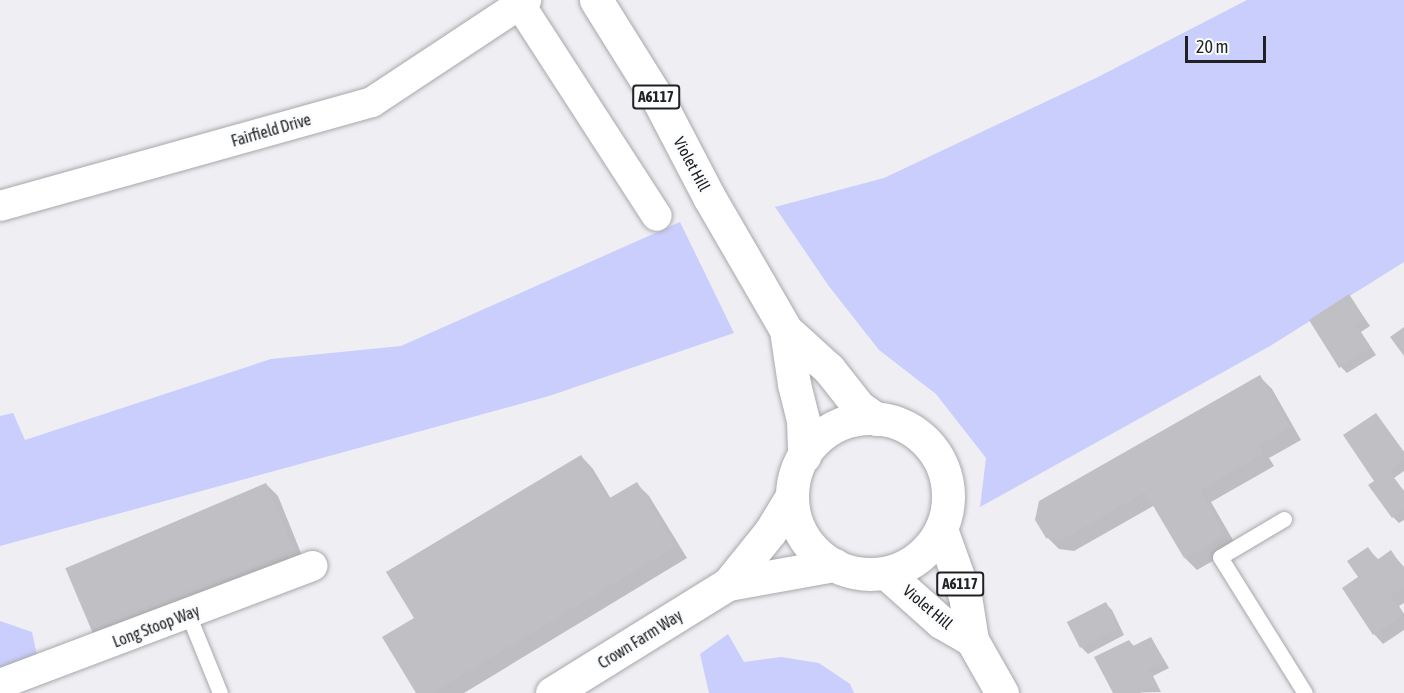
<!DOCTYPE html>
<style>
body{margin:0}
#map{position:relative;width:1404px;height:693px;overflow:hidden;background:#eeeef3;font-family:"Asap Condensed",sans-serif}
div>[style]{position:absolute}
.green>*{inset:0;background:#c9cefc}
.shadow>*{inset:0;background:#0003}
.building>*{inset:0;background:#c0c0c4;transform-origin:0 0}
.roads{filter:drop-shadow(0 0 2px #a7a8ac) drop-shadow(0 0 2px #a7a8ac)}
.lane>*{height:15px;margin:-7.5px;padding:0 7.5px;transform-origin:7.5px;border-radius:7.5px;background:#fff}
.street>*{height:30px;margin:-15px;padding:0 15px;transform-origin:15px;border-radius:15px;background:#fff}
.secondary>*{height:33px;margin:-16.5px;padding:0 16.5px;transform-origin:16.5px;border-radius:16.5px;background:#fff}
.primary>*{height:33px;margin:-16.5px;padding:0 16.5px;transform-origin:16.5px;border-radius:16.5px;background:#fff}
.primary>.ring{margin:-16.5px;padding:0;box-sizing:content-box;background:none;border:33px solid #fff;border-radius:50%}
span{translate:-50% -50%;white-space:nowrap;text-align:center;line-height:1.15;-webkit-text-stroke:6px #fbfcfe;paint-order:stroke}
.shield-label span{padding:2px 4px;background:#fbfcfe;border:2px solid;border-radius:4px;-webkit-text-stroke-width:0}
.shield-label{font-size:15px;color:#212123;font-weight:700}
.street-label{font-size:16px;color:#212123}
.scale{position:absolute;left:1185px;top:36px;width:81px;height:27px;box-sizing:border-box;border:3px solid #212123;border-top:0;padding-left:8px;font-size:18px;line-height:21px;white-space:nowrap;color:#212123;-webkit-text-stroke:4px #fbfcfe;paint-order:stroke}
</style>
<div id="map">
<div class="green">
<div style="clip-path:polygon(1247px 0,1404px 0,1404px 262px,1270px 346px,980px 507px,986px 458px,936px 394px,879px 350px,828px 285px,775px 207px,884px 178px,1096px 78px)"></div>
<div style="clip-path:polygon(680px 222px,734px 333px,549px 396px,0 546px,0 416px,13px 413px,25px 440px,271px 359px,401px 346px)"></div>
<div style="clip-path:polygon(0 621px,32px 632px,37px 655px,0 668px)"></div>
<div style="clip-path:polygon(728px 634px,744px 662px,781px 657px,819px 663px,850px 684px,854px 693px,709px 693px,700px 654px)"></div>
</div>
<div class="shadow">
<div style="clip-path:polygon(1349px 296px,1370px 326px,1361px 332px,1376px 355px,1347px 373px,1341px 367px)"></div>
<div style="clip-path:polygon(1260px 377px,1272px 389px,1301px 440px,1269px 458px,1274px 466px,1211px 502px,1237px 547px,1197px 570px,1185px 558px,1155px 505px,1074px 551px,1059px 549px,1047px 537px)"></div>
<div style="clip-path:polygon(1376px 415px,1404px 452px,1404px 471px,1394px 478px,1404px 491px,1404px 520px,1399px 523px,1393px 517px,1376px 481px)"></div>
<div style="clip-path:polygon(581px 456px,593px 469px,611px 499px,637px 484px,649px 496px,687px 558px,464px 693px,418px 693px,416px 618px)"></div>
<div style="clip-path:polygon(266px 484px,278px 496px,305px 563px,104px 642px,92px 630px)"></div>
<div style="clip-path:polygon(1368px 549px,1379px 560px,1391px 552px,1404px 567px,1404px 603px,1399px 606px,1404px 614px,1404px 630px,1383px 644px,1374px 634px,1360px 578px)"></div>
<div style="clip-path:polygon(1106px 604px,1112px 610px,1124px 635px,1088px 654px,1081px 647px)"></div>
<div style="clip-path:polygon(1151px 638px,1169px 668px,1153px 676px,1161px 692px,1114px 693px,1129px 641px,1135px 647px)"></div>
</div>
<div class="building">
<div style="clip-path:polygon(1349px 294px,1365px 319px,1355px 325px,1370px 348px,1339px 368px,1309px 320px)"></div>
<div style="clip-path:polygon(1404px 327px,1404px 356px,1390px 337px)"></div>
<div style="clip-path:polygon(1260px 375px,1290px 427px,1258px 446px,1263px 454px,1200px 490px,1225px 535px,1184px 558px,1145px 492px,1061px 540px,1046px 538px,1035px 520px,1039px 501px)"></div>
<div style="clip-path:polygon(1376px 413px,1404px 452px,1404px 460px,1389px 471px,1404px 492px,1404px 509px,1392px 518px,1368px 485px,1374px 481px,1343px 435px)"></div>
<div style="clip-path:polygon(581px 455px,608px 499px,637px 482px,676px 546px,432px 693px,416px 693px,382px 637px,414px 618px,386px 572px)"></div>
<div style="left:266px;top:483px;width:73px;height:218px;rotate:67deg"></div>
<div style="clip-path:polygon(1368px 547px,1377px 560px,1391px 550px,1404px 570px,1404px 587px,1390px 596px,1403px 615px,1373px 635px,1342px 588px,1358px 577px,1347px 561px)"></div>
<div style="left:1106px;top:602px;width:29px;height:44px;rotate:63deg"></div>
<div style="clip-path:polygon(1151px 637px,1164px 661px,1148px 669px,1156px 685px,1140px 693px,1113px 693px,1094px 657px,1129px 640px,1133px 646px)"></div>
</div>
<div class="roads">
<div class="lane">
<div style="left:1284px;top:519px;width:74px;rotate:149.3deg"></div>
<div style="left:1220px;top:557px;width:160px;rotate:58deg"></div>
<div style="left:188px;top:614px;width:85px;rotate:67.9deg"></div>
</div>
<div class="street">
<div style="left:517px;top:0;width:257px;rotate:57.1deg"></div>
<div style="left:0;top:206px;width:386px;rotate:-15.6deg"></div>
<div style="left:372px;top:102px;width:185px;rotate:-33.5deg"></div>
<div style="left:0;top:684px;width:334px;rotate:-20.7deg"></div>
</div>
<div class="secondary">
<div style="left:728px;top:584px;width:108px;rotate:-10.2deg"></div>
<div style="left:552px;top:693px;width:207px;rotate:-31.8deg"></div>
<div style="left:728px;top:584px;width:67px;rotate:-51.1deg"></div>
<div style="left:770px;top:532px;width:42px;rotate:-58.6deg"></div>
</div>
<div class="primary">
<div style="left:596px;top:0;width:119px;rotate:58deg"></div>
<div style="left:659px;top:101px;width:108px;rotate:62.5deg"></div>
<div style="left:709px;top:197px;width:154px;rotate:59.9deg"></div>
<div style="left:786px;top:330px;width:58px;rotate:42.2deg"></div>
<div style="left:829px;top:369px;width:48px;rotate:51.7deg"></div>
<div style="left:859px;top:407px;width:21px;rotate:35deg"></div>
<div style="left:786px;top:330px;width:55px;rotate:81.6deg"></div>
<div style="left:794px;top:384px;width:37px;rotate:76deg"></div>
<div style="left:803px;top:420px;width:36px;rotate:88deg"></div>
<div class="ring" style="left:792px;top:418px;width:123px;height:123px"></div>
<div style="left:941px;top:529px;width:71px;rotate:70.3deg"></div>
<div style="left:965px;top:596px;width:45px;rotate:81deg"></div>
<div style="left:972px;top:640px;width:61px;rotate:60.5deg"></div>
<div style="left:886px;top:573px;width:74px;rotate:41.7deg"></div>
<div style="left:941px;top:622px;width:36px;rotate:30deg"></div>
</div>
</div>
<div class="shield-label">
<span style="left:656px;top:97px">A6117</span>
<span style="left:960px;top:584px">A6117</span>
</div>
<div class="street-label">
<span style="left:271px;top:130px;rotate:-16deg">Fairfield Drive</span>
<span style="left:692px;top:164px;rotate:62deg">Violet Hill</span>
<span style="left:928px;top:607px;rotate:40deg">Violet Hill</span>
<span style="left:156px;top:626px;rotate:-21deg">Long Stoop Way</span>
<span style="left:640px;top:639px;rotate:-32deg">Crown Farm Way</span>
</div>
<div class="scale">20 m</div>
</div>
